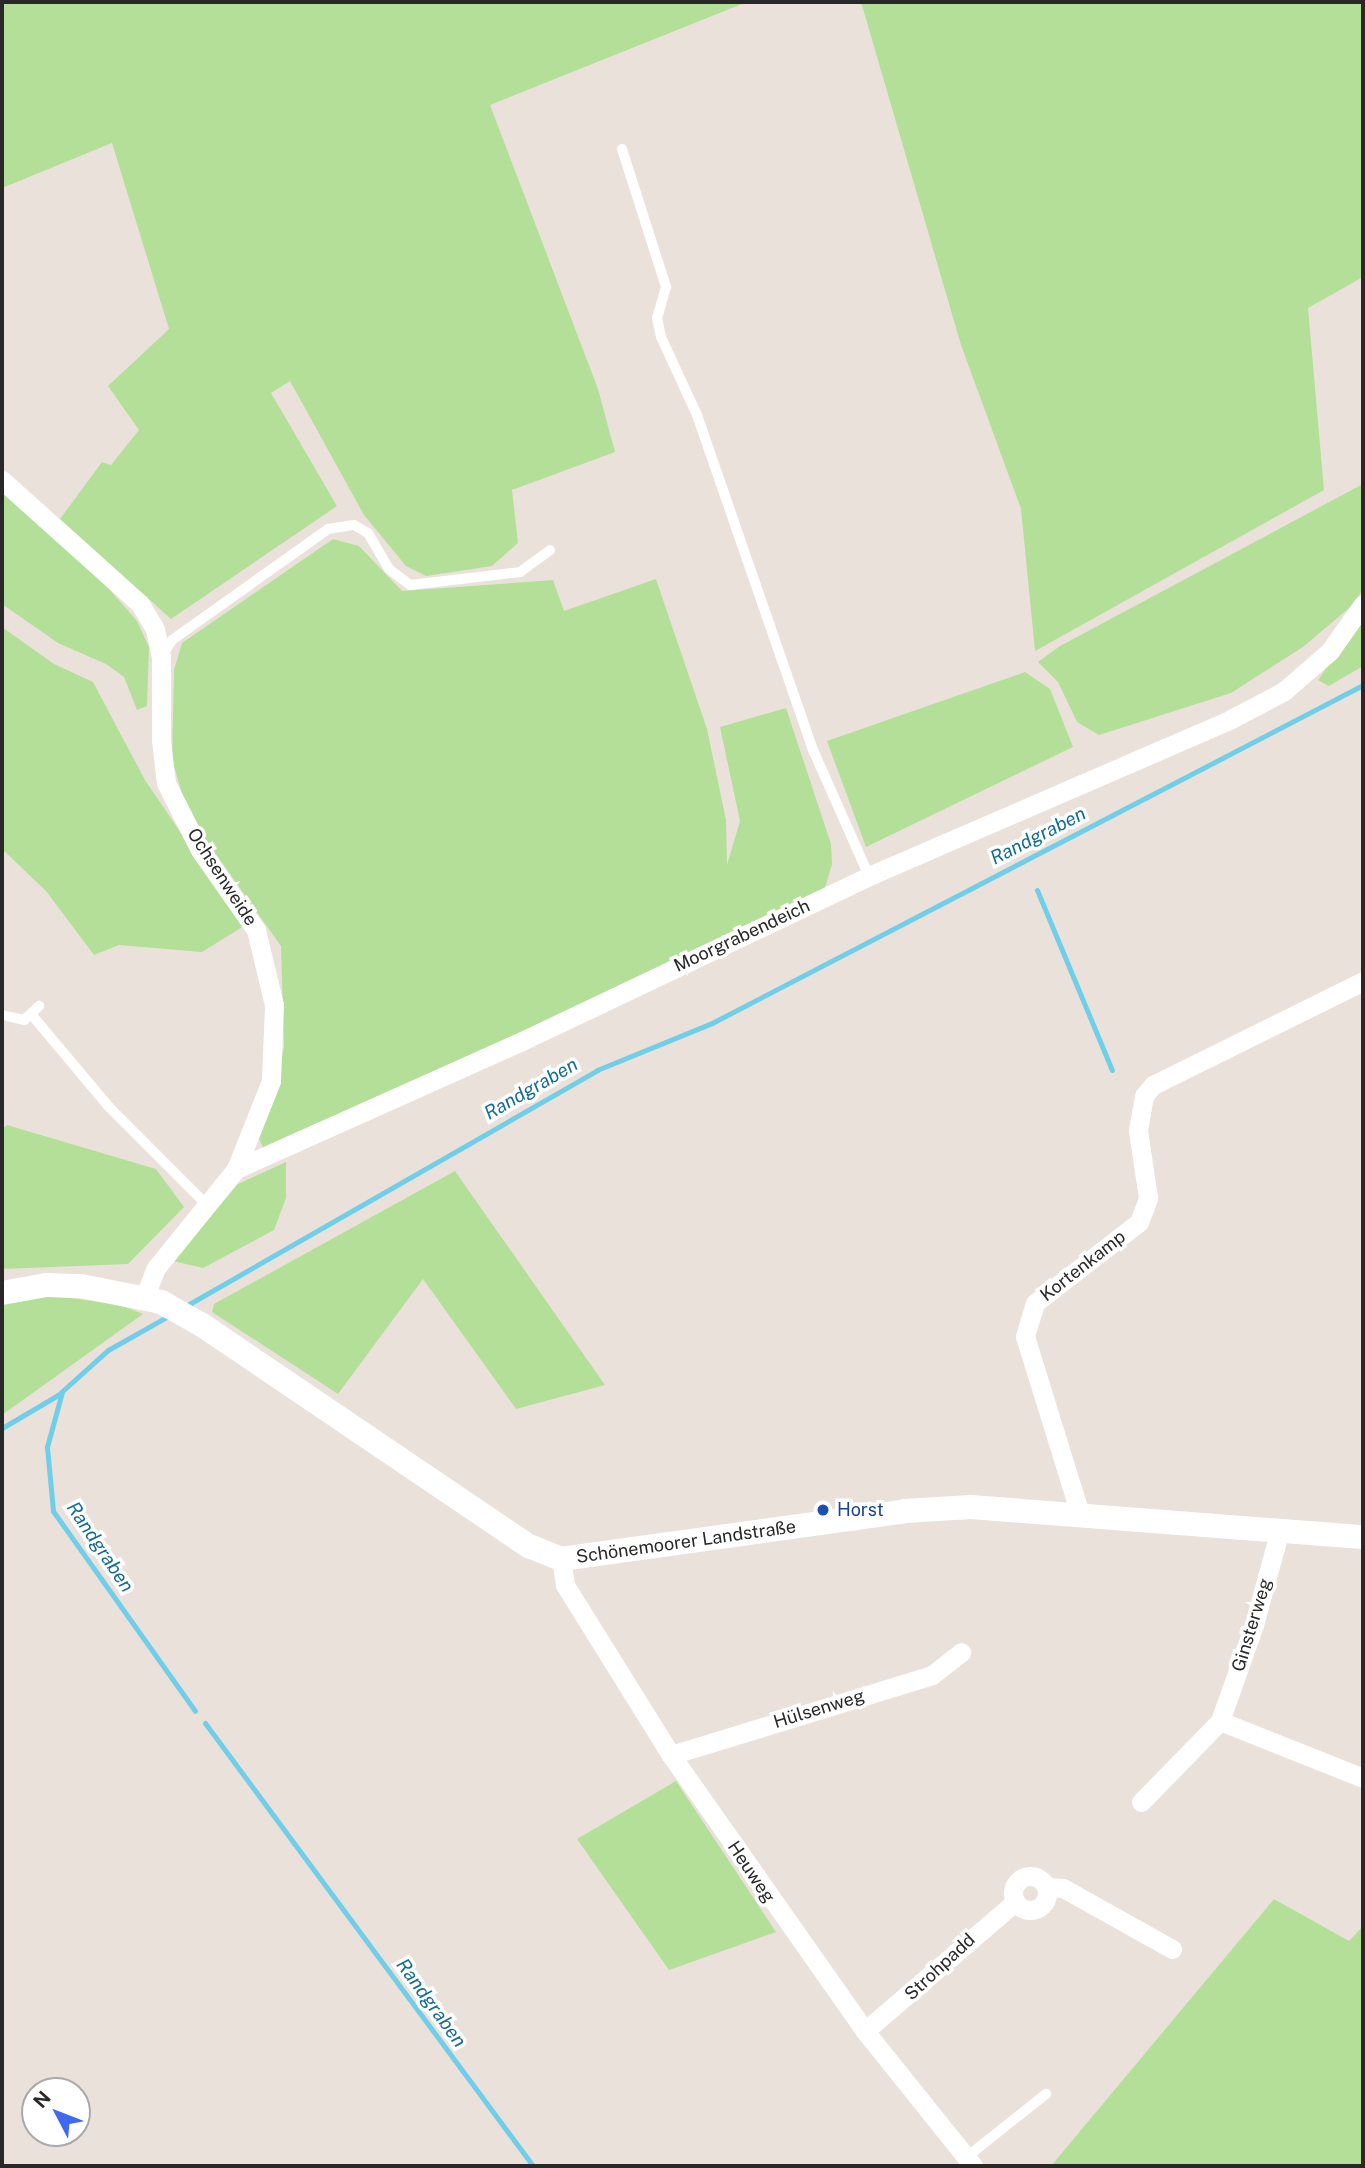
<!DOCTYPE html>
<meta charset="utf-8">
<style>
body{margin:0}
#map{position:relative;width:1365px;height:2168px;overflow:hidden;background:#eae2da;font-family:"Public Sans",sans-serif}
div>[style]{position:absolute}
.green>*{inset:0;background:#b4df98}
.stream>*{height:5px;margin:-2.5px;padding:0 2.5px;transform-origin:2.5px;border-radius:2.5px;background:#71cee9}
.service>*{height:10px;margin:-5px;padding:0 5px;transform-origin:5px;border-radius:5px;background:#fff}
.minor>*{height:19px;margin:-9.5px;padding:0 9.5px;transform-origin:9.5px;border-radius:9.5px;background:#fff}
.minor>.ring{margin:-9.5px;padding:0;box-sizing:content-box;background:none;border:19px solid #fff;border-radius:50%}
.tertiary>*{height:24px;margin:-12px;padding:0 12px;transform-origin:12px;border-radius:12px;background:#fff}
.dots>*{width:19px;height:19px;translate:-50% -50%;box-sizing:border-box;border:4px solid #fff;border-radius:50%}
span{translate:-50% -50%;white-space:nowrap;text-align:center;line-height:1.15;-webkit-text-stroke:7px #fff;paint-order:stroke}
.street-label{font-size:18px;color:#282828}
.transit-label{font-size:18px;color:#164399}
.left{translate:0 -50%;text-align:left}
.water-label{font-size:19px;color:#136c92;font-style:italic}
.frame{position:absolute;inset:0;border:4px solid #282828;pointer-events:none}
.north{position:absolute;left:21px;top:2077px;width:70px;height:70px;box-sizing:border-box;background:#fff;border:2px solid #a9a9a9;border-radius:50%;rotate:312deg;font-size:19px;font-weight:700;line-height:28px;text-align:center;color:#282828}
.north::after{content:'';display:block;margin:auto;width:24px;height:32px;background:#4069f2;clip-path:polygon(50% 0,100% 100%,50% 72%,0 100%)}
</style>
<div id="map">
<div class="green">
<div style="clip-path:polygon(2px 2px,747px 2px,490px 105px,598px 389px,615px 452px,512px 490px,518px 543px,492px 566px,426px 576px,406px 566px,364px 515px,290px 381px,271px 393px,337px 506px,171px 619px,60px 519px,102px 462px,111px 465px,139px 430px,108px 386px,169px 329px,112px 143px,2px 188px)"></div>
<div style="clip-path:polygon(861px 2px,1363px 2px,1363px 277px,1308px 308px,1324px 490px,1035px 651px,1021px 509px,961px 345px)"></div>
<div style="clip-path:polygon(1363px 484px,1363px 588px,1355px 603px,1303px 647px,1231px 693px,1099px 735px,1077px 722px,1058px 682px,1038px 662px,1060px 646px)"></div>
<div style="clip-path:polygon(2px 491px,103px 582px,137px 621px,149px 647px,147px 706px,137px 710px,124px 677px,106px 664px,58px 643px,2px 604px)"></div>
<div style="clip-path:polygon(333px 539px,359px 546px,402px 591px,553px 580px,564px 611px,656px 579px,707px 729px,726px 820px,727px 865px,740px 821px,720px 727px,786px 708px,831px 844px,832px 864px,825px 888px,792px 908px,264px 1149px,258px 1137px,273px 1101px,284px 1047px,281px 946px,203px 836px,183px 797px,172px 759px,174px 670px,182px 643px)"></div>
<div style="clip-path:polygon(1363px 617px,1363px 666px,1329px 686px,1318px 680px)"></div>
<div style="clip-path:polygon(2px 627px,54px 664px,93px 682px,145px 780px,244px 926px,202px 952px,119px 945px,94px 955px,46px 891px,2px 849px)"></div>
<div style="clip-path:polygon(1025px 672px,1050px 689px,1073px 747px,866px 847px,827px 741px)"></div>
<div style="clip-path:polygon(7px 1125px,156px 1169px,184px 1207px,128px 1264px,2px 1269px,2px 1129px)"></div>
<div style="clip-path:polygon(286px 1162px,286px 1198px,274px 1230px,203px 1268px,173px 1261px,238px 1184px)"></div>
<div style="clip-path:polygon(455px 1171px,605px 1385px,516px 1409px,423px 1279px,338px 1394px,212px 1312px,214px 1304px)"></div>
<div style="clip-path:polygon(42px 1294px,120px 1305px,143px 1314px,2px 1415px,2px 1304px)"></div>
<div style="clip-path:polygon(676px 1781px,776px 1932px,669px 1970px,577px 1839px)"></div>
<div style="clip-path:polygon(1274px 1899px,1349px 1941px,1363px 1926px,1363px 2166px,1051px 2166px)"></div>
</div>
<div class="stream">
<div style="left:1037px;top:890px;width:195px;rotate:67.4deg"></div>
<div style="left:184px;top:1307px;width:476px;rotate:-29.8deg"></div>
<div style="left:597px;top:1070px;width:124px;rotate:-22.2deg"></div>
<div style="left:712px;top:1023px;width:734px;rotate:-27.44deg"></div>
<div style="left:62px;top:1392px;width:57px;rotate:105.3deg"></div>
<div style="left:47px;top:1447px;width:64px;rotate:84.6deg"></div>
<div style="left:53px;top:1511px;width:245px;rotate:54.6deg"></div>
<div style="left:2px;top:1428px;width:65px;rotate:-30.5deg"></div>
<div style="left:58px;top:1395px;width:67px;rotate:-42deg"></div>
<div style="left:108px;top:1350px;width:71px;rotate:-29.4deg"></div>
<div style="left:205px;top:1723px;width:551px;rotate:53.48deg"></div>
</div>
<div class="service">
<div style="left:622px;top:149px;width:145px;rotate:72.3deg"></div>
<div style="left:666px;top:287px;width:32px;rotate:106deg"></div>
<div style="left:657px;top:318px;width:19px;rotate:78deg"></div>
<div style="left:661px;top:337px;width:86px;rotate:65.2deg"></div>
<div style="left:697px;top:415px;width:357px;rotate:70.9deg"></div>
<div style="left:814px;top:752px;width:136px;rotate:66.1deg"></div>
<div style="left:162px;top:656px;width:19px;rotate:-58deg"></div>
<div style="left:172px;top:640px;width:191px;rotate:-35.4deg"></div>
<div style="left:328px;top:529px;width:26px;rotate:-9deg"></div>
<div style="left:354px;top:525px;width:16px;rotate:30deg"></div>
<div style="left:368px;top:533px;width:42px;rotate:59.7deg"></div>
<div style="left:389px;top:569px;width:26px;rotate:37deg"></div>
<div style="left:410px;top:585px;width:111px;rotate:-6.7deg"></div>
<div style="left:520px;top:572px;width:37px;rotate:-36deg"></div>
<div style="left:31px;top:1014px;width:123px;rotate:50deg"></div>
<div style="left:110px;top:1108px;width:136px;rotate:45deg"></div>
<div style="left:2px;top:1015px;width:23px;rotate:13deg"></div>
<div style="left:24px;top:1020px;width:21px;rotate:-43deg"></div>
<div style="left:968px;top:2156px;width:100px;rotate:-38.5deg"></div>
</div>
<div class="minor">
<div style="left:2px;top:480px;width:186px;rotate:41.9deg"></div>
<div style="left:140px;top:604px;width:29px;rotate:59deg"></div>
<div style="left:155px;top:629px;width:29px;rotate:78deg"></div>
<div style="left:161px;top:657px;width:83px;rotate:90deg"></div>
<div style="left:161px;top:740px;width:43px;rotate:83.4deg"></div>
<div style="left:166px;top:783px;width:75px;rotate:63.1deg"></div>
<div style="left:200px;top:850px;width:98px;rotate:55deg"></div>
<div style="left:256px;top:930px;width:77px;rotate:76.5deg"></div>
<div style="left:274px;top:1005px;width:76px;rotate:92.3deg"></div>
<div style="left:271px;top:1081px;width:95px;rotate:111.7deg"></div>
<div style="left:145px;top:1296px;width:30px;rotate:-69deg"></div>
<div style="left:156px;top:1268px;width:127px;rotate:-51.1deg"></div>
<div style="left:236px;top:1169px;width:313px;rotate:-24.1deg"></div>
<div style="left:522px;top:1041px;width:384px;rotate:-25.4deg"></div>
<div style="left:869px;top:876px;width:395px;rotate:-23.4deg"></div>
<div style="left:1231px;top:719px;width:60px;rotate:-27.8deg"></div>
<div style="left:1284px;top:691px;width:61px;rotate:-41deg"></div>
<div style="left:1330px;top:651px;width:57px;rotate:-54.9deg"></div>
<div style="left:1080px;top:1514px;width:186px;rotate:-107.2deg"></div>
<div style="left:1025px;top:1336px;width:34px;rotate:-73deg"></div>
<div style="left:1035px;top:1303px;width:132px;rotate:-37.9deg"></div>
<div style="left:1139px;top:1222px;width:26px;rotate:-69deg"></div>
<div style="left:1148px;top:1198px;width:69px;rotate:-98.4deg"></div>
<div style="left:1138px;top:1130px;width:35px;rotate:-80deg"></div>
<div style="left:1144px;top:1096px;width:14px;rotate:-51deg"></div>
<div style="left:1153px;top:1085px;width:234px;rotate:-26.3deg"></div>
<div style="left:561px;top:1559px;width:26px;rotate:81deg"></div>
<div style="left:565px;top:1585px;width:200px;rotate:58.1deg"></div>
<div style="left:671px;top:1755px;width:337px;rotate:54.9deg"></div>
<div style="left:865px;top:2031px;width:173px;rotate:51.3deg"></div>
<div style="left:1220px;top:1721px;width:154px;rotate:21.7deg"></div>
<div style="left:671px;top:1755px;width:273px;rotate:-17deg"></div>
<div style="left:932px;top:1675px;width:37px;rotate:-38deg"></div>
<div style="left:1141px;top:1802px;width:113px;rotate:-45.7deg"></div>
<div style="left:1220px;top:1721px;width:102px;rotate:-70.5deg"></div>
<div style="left:1254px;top:1625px;width:99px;rotate:-74.8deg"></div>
<div class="ring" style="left:1013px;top:1876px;width:15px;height:15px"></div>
<div style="left:1046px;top:1887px;width:17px;rotate:3deg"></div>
<div style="left:1063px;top:1888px;width:125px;rotate:29.2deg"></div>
<div style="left:865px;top:2031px;width:198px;rotate:-40.7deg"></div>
</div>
<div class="tertiary">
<div style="left:2px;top:1293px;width:45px;rotate:-10.3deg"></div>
<div style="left:46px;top:1285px;width:35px;rotate:2deg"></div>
<div style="left:81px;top:1286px;width:82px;rotate:11.3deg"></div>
<div style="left:161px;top:1302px;width:47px;rotate:29.3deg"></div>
<div style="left:202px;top:1325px;width:395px;rotate:34.1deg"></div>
<div style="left:529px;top:1546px;width:35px;rotate:22deg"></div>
<div style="left:561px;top:1559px;width:347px;rotate:-7.9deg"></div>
<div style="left:905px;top:1511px;width:66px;rotate:-3.5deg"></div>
<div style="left:971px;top:1507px;width:393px;rotate:4.4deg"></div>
</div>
<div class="dots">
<div style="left:823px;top:1510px;background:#1a4fb4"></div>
</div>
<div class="street-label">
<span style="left:222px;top:877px;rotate:57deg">Ochsenweide</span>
<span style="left:742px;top:936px;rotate:-25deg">Moorgrabendeich</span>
<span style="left:1083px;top:1266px;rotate:-38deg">Kortenkamp</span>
<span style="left:686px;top:1542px;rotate:-8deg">Schönemoorer Landstraße</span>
<span style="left:1252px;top:1625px;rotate:-73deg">Ginsterweg</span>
<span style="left:819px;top:1709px;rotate:-17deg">Hülsenweg</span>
<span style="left:751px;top:1872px;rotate:56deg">Heuweg</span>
<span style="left:940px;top:1967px;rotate:-43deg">Strohpadd</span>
</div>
<div class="transit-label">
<span class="left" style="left:837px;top:1510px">Horst</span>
</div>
<div class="water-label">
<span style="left:1038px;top:836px;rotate:-27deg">Randgraben</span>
<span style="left:531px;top:1089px;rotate:-30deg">Randgraben</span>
<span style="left:100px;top:1547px;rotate:56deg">Randgraben</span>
<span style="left:431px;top:2003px;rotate:54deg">Randgraben</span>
</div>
<div class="frame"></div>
<div class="north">N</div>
</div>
